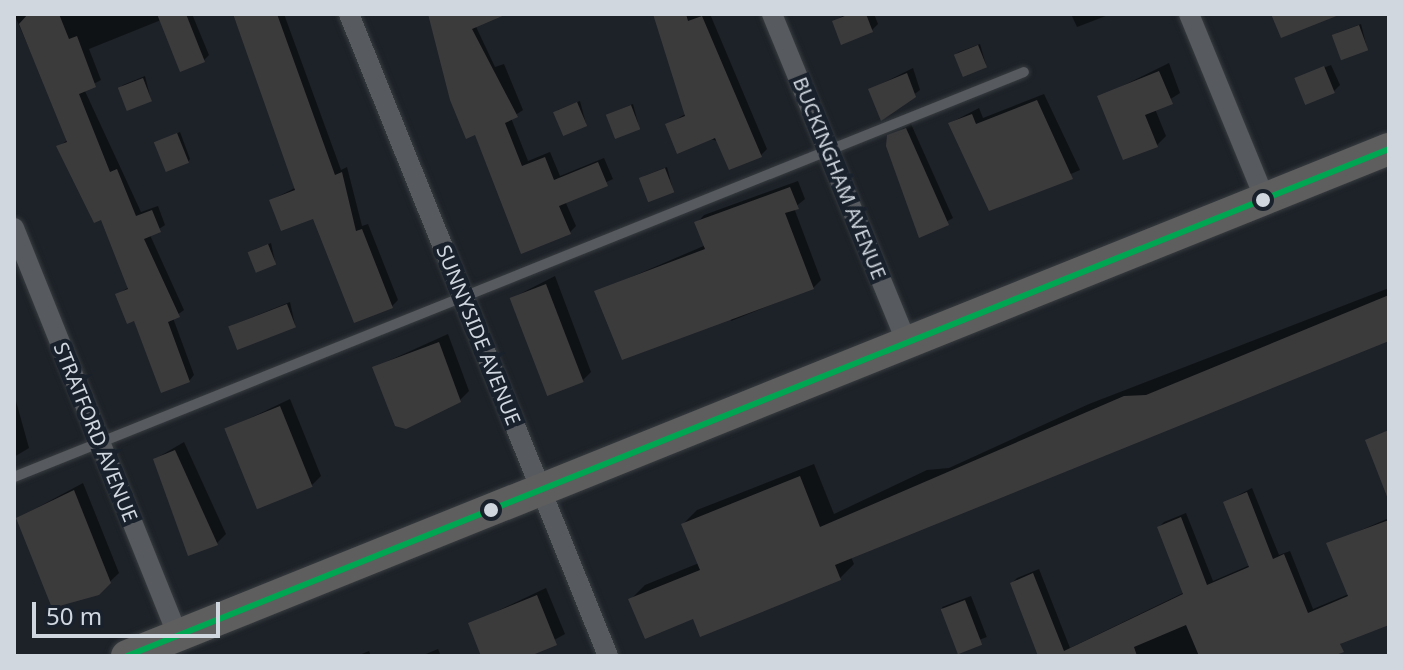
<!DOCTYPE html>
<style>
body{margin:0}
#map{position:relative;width:1403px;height:670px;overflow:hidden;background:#1d2228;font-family:"Noto Sans",sans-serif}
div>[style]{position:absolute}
.shadow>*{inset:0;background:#0007;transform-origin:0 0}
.building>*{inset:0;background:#3c3b3c;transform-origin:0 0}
.roads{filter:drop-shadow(0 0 2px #383d41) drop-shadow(0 0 2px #383d41)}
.service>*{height:10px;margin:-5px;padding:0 5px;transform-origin:5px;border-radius:5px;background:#575a5f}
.minor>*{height:20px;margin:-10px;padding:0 10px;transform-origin:10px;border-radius:10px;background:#575a5f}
.primary>*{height:32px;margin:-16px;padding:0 16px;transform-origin:16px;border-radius:16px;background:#5e5e5e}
.bus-1>*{height:6px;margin:-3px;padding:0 3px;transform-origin:3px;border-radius:3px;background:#00a651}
.dots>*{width:22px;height:22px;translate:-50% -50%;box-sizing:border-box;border:4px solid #19212c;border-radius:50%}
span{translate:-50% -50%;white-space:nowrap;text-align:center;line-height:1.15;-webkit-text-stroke:8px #19212c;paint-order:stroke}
.street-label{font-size:20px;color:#d1d7df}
.frame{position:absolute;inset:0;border:16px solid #d1d7df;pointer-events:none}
.scale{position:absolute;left:32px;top:602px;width:188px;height:36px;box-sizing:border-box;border:4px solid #d1d7df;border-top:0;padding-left:10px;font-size:24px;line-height:28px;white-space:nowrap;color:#d1d7df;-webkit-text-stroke:6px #19212c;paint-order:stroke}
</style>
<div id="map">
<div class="shadow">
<div style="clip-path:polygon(14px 14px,192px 14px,209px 55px,204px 60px,161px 20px,89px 49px,101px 80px,84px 89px,141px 212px,158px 206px,165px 225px,150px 235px,184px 310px,173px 318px,194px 375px,189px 381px,117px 295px,129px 287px,102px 217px,58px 147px,69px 139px)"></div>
<div style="clip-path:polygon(233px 14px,284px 14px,341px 170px,347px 167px,362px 226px,368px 224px,398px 300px,392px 306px,315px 217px,271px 200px,297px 187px)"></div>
<div style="clip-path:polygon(429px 14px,470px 14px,495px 67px,504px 64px,523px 110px,511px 118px,528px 161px,550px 152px,560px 176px,604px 158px,613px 179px,565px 201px,576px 226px,570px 232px,522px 252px)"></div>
<div style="clip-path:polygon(667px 14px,710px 14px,767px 149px,761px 155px,667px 125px,687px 113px)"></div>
<div style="clip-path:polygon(845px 14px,874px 14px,878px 24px,872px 30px,834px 22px)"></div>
<div style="clip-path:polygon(1071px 14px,1111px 14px,1077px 27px)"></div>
<div style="clip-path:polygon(1361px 24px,1367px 48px,1337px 33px)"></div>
<div style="clip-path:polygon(980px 44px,986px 65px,956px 54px,959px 52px)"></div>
<div style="clip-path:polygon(1169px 63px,1180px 93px,1155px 109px,1166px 136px,1157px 145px,1100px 97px)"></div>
<div style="clip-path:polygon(1331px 65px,1340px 85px,1334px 91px,1297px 78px)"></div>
<div style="clip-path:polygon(913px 68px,920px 90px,882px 118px,871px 89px)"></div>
<div style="clip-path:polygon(145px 76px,151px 100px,120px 88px,123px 85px)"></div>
<div style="clip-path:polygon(1044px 94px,1080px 170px,990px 209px,950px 123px,979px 108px,983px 118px)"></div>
<div style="clip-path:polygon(580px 101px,586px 124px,555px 113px,558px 110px)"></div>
<div style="clip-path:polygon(633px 104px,639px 127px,608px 115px,611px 113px)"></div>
<div style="clip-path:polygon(911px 124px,953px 218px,920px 236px,890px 136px)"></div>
<div style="clip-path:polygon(180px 132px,190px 159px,188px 162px,157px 143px)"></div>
<div style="clip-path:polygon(667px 167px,673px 190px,644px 176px)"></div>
<div style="clip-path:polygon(798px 181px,805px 199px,794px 208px,821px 280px,813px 288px,731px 321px,728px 314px,596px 292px,706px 245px,697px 223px,704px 215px)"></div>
<div style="clip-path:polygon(271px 243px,275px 262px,250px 253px,253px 250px)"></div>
<div style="clip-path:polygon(555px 276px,591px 372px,582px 381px,512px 298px)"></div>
<div style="clip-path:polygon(1389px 288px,1389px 338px,851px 557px,854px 564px,840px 578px,694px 617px,631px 599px,645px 585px,699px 563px,683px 524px,697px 510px,814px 464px,834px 514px,927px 470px,949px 468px,1089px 404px)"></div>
<div style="clip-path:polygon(290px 302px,295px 325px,233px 325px)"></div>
<div style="clip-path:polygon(448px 334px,469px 391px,460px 400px,375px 367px)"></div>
<div style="clip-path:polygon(14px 394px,29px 448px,14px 457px)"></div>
<div style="clip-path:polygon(290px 399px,321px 476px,312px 485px,227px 429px)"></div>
<div style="clip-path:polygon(184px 442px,226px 534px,217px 543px,155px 459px)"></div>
<div style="clip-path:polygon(83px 483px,119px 573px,98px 593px,18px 518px)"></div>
<div style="clip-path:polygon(1252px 488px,1279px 555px,1290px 551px,1313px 609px,1349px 594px,1329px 544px,1389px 518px,1389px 630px,1387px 624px,1345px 640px,1327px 656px,1041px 656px,1012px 583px,1017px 578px,1039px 569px,1070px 648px,1185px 592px,1159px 527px,1164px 522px,1186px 513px,1213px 581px,1250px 565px,1225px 502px)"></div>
<div style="clip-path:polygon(546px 588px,565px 634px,525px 656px,483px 656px,470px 624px)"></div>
<div style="left:971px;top:596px;width:44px;height:31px;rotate:69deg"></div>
<div style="clip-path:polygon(438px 649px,441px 656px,421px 656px)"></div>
<div style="clip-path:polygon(369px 651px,371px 656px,357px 656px)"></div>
</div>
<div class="building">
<div style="clip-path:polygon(28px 14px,59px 14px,69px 39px,77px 36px,96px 87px,79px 94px,110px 172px,117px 169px,136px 216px,152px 210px,161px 232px,144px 239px,180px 317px,168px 322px,190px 382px,161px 393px,134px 321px,127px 324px,115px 294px,128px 289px,101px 220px,94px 223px,56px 146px,67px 142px,19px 24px)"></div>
<div style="clip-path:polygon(157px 14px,186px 14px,205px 62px,180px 72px)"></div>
<div style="clip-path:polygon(233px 14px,277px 14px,335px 175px,342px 172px,356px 231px,362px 229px,393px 308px,354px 323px,313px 219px,281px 231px,269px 200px,295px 190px)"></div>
<div style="clip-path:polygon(428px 14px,507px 14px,472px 29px,518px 117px,505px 123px,522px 166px,545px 157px,554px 180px,598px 162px,608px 186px,559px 206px,571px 234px,521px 254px,475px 135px,466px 139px,450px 100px)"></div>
<div style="clip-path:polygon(653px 14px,686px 14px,688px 21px,702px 16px,762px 157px,729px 170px,715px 138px,677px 154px,665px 124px,685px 116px)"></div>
<div style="clip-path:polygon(850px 14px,866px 14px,873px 32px,841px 45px,832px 21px)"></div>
<div style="clip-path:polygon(1271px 14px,1338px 14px,1339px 15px,1281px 38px)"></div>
<div style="left:1359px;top:25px;width:27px;height:29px;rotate:70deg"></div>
<div style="left:978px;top:45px;width:24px;height:26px;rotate:68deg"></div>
<div style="left:1324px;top:66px;width:29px;height:32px;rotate:68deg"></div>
<div style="clip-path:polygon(1159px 71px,1173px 104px,1145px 115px,1158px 147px,1123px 160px,1097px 96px)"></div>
<div style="clip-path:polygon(907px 73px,916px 97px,881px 121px,868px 89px)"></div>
<div style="left:143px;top:78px;width:25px;height:27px;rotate:69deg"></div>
<div style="clip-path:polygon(1037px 100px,1073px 179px,989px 211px,948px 123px,972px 114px,976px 124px)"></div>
<div style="left:577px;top:102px;width:26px;height:26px;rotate:67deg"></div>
<div style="left:631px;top:105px;width:26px;height:27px;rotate:69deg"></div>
<div style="clip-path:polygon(906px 128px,949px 225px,919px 238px,886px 146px,887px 135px)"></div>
<div style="left:177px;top:133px;width:32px;height:25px;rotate:68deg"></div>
<div style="left:665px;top:168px;width:26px;height:28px;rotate:69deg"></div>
<div style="clip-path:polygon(790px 187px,799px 209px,785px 213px,814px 289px,622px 360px,594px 291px,705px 249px,694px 222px)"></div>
<div style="left:268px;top:244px;width:22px;height:22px;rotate:68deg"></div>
<div style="left:546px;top:284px;width:105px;height:39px;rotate:69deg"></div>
<div style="clip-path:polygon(1389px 295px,1389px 341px,835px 565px,841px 580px,700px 637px,693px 619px,645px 639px,628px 599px,700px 570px,681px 524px,800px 476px,820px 527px,1124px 396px,1146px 395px)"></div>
<div style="left:287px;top:304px;width:25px;height:63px;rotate:69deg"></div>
<div style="clip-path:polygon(439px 342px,461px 402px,406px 429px,395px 426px,372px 367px)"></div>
<div style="left:280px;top:406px;width:87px;height:60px;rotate:68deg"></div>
<div style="clip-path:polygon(1389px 430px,1389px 498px,1388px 499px,1365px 440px)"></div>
<div style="clip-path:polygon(175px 450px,218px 545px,188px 556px,153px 459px)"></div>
<div style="clip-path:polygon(74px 490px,111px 583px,99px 595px,52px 608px,16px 518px)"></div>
<div style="clip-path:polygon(1247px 492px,1273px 559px,1284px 554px,1308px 613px,1348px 596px,1326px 543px,1389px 520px,1389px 625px,1340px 644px,1344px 652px,1333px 656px,1199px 656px,1186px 625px,1134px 647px,1137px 656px,1038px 656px,1010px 583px,1033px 573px,1064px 651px,1183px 594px,1157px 527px,1181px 517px,1207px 585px,1249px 567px,1223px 502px)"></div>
<div style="clip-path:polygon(537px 595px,557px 645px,530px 656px,481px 656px,468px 623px)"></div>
<div style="left:965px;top:600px;width:48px;height:26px;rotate:69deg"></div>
</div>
<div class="roads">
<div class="service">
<div style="left:14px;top:477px;width:1088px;rotate:-21.85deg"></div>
</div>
<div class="minor">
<div style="left:349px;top:14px;width:692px;rotate:68.03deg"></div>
<div style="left:772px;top:14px;width:356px;rotate:67.7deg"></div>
<div style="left:1189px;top:14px;width:200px;rotate:67.7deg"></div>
<div style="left:14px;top:228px;width:440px;rotate:68.1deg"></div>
</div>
<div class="primary">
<div style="left:127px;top:656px;width:1360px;rotate:-21.89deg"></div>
</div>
</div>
<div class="bus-1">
<div style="left:127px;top:656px;width:1360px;rotate:-21.89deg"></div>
</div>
<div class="dots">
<div style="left:1263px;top:200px;background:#d1d7df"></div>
<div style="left:491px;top:510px;background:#d1d7df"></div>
</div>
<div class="street-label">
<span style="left:840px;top:178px;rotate:68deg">BUCKINGHAM AVENUE</span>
<span style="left:479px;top:335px;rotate:68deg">SUNNYSIDE AVENUE</span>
<span style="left:96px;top:432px;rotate:68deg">STRATFORD AVENUE</span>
</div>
<div class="frame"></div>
<div class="scale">50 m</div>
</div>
